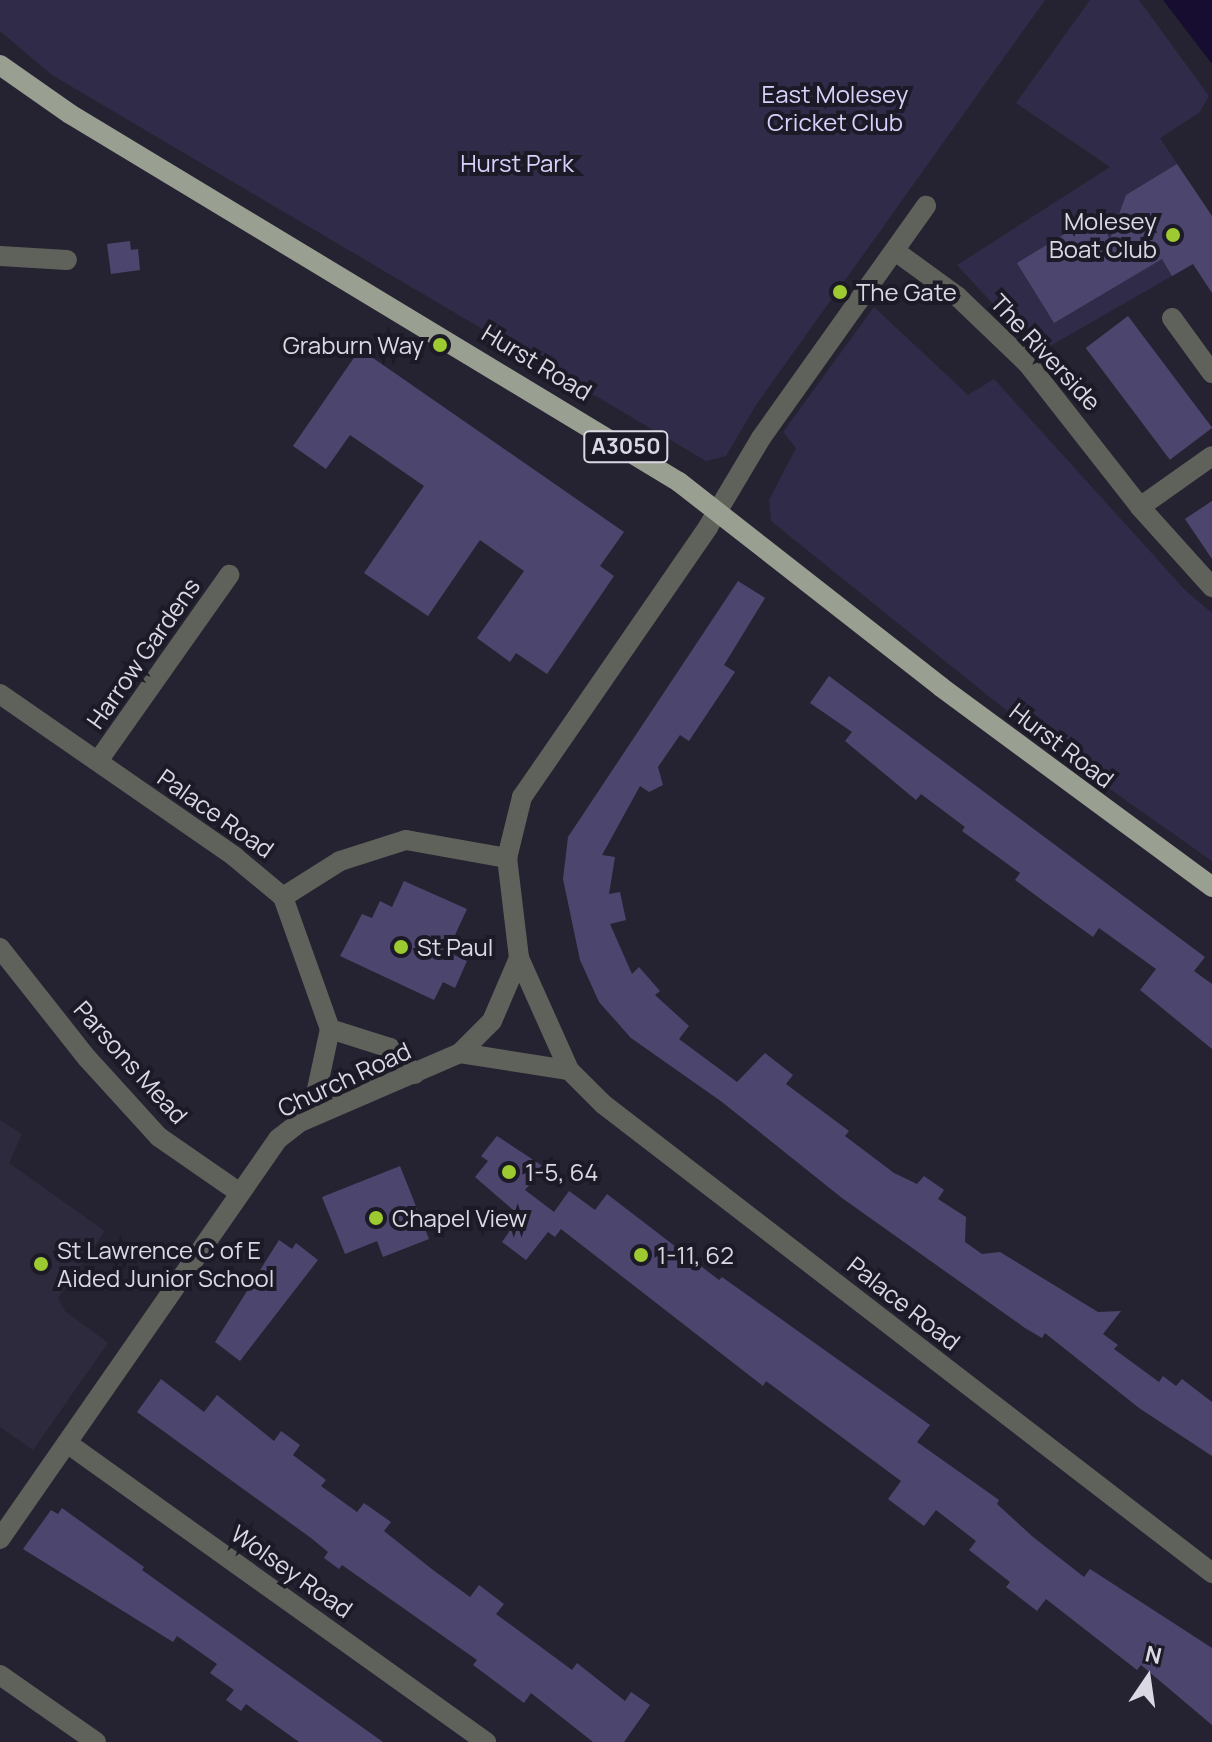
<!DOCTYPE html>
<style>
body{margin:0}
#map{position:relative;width:1212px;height:1742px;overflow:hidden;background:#252331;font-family:Manrope,sans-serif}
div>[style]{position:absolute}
.built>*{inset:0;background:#2d2a3e}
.green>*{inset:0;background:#302b48}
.water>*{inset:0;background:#160d30}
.building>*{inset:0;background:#4c466e;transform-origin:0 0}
.minor>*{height:20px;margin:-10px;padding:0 10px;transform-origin:10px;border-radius:10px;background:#5f625b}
.primary>*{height:20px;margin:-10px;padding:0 10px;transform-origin:10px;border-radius:10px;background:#999f91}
.dots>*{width:22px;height:22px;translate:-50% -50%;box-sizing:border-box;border:4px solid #1c1a27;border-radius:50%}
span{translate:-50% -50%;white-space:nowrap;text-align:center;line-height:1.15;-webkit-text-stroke:8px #1c1a27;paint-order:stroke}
.shield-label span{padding:2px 6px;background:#1c1a27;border:2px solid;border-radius:6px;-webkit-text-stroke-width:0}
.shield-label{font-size:22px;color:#dad9e3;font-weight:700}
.park-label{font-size:24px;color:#d7d2fb}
.poi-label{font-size:24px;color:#dad9e3}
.right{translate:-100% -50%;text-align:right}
.left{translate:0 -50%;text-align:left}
.street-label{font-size:24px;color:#dad9e3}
.north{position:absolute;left:1108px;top:1638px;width:80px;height:80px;-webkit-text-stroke:6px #1c1a27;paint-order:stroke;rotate:13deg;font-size:22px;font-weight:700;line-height:32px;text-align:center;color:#dad9e3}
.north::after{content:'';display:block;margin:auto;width:28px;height:36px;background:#dad9e3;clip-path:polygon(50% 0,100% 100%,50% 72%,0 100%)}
</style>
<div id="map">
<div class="built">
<div style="clip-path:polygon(0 1120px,22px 1134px,9px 1163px,105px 1231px,58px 1298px,65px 1311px,108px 1343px,33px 1450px,0 1427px)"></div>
</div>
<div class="green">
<div style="clip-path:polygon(0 0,1045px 0,756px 405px,726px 456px,706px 461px,52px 75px,0 31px)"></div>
<div style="clip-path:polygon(1090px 0,1139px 0,1209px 96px,1199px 113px,1160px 138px,1212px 216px,1212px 253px,1038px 353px,957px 265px,1110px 167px,1016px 103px)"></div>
<div style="clip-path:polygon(874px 307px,968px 395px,994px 379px,1186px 591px,1212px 613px,1212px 861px,1063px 756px,771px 521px,769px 500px,796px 448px,783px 432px)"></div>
</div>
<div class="water">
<div style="clip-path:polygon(1163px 0,1212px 0,1212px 64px)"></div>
</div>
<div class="building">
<div style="clip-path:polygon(1177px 164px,1212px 216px,1212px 293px,1193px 264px,1172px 276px,1162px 259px,1054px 323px,1017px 263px,1096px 215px,1110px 239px,1126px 195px)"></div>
<div style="clip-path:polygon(130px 241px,131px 250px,138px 249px,140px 270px,111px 274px,107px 244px)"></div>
<div style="left:1128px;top:316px;width:140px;height:53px;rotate:53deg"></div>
<div style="clip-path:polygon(360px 349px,624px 532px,600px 566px,614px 576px,547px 674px,516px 653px,510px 662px,477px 638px,524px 571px,480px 540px,428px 616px,364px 573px,424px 486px,350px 435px,326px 469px,293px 446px)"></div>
<div style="clip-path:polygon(1212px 501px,1212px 559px,1185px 519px)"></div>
<div style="clip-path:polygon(738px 581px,765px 598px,724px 665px,735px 672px,689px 741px,680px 735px,658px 767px,663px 785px,649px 792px,640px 786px,602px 855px,615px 857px,609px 894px,620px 892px,626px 920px,610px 924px,632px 974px,639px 967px,660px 991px,655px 995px,689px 1026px,679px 1039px,737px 1082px,765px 1053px,793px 1075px,786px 1084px,849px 1131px,845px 1136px,894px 1173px,917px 1184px,924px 1176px,944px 1190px,938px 1199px,966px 1217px,965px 1242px,982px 1254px,1000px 1252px,1098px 1312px,1121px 1311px,1103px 1334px,1118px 1345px,1114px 1349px,1159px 1382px,1163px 1376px,1176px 1386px,1182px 1379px,1212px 1402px,1212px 1456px,1139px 1408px,1045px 1333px,1042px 1338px,1025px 1328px,842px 1198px,722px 1102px,631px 1038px,599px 1002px,580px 960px,563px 879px,568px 837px)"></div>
<div style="clip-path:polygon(829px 676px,1205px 957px,1194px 971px,1212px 984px,1212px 1049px,1140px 990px,1156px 969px,1099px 928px,1093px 937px,1046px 903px,1015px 880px,1020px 873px,962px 831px,965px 827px,921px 794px,916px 800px,845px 741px,852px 732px,810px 703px)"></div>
<div style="clip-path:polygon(404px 881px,467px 909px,455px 935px,462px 938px,454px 955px,467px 961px,455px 988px,443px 982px,434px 1000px,340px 956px,362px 914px,372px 918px,380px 901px,392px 907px)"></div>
<div style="clip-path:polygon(497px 1136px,544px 1167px,525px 1190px,554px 1212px,569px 1191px,595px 1210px,607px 1194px,719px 1280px,722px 1277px,930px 1425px,917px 1442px,999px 1500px,997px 1504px,1033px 1537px,1084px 1577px,1090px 1569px,1212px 1648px,1212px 1725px,1141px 1665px,1137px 1670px,1046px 1599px,1037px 1611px,1006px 1587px,1010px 1582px,969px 1550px,976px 1541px,936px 1510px,924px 1526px,888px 1499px,901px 1481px,766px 1381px,763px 1386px,561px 1229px,555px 1237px,548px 1232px,526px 1260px,502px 1242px,520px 1216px,475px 1177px,488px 1161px,481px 1156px)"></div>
<div style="clip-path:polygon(400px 1166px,429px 1239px,383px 1257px,377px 1241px,345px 1254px,322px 1197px)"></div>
<div style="clip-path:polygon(279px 1240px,292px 1249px,296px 1243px,318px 1260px,240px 1361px,215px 1342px)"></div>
<div style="clip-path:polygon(161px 1379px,204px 1412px,217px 1395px,274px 1441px,281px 1431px,300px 1445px,293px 1455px,326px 1480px,321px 1486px,357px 1512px,364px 1503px,391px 1522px,384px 1531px,433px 1570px,470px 1597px,479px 1585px,504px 1604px,496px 1614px,572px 1670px,577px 1663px,625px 1701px,631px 1692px,650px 1705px,624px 1742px,593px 1742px,531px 1693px,524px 1703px,473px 1665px,477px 1660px,342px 1565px,339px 1569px,324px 1558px,328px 1552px,311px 1538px,137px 1412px)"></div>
<div style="clip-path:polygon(62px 1508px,144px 1567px,142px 1570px,383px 1742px,299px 1742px,246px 1704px,241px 1711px,226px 1700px,234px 1690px,210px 1673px,217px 1664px,177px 1636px,173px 1642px,23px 1549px,51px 1510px,58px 1514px)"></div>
</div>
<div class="minor">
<div style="left:895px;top:251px;width:77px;rotate:36deg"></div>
<div style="left:957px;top:296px;width:98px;rotate:43.8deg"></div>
<div style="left:1028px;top:364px;width:182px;rotate:51.9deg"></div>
<div style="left:1140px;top:507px;width:108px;rotate:48deg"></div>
<div style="left:0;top:256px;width:67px;rotate:3.4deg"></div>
<div style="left:1172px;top:318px;width:68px;rotate:54deg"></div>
<div style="left:1140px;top:507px;width:88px;rotate:-35.3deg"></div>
<div style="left:0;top:694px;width:286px;rotate:34.7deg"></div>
<div style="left:235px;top:857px;width:62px;rotate:39.8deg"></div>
<div style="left:283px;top:897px;width:140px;rotate:70.4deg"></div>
<div style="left:330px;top:1029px;width:90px;rotate:102.2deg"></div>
<div style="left:98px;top:761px;width:228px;rotate:-54.8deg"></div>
<div style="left:283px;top:897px;width:67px;rotate:-32.3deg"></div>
<div style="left:340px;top:861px;width:69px;rotate:-17.7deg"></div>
<div style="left:406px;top:840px;width:103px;rotate:10.1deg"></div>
<div style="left:0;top:948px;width:140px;rotate:51.7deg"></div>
<div style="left:87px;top:1058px;width:107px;rotate:47.7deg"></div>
<div style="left:159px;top:1137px;width:98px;rotate:34.7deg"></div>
<div style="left:519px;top:958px;width:123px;rotate:65.9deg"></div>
<div style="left:569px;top:1070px;width:48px;rotate:45deg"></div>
<div style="left:603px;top:1104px;width:769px;rotate:37.6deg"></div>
<div style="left:330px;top:1029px;width:63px;rotate:17.6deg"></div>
<div style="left:390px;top:1048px;width:36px;rotate:46deg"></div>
<div style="left:460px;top:1053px;width:110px;rotate:8.9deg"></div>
<div style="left:67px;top:1443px;width:515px;rotate:35.51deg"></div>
<div style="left:0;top:1539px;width:487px;rotate:-55.2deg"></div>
<div style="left:278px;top:1139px;width:28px;rotate:-38deg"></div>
<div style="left:300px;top:1122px;width:174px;rotate:-23.3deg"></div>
<div style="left:460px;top:1053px;width:45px;rotate:-45deg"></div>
<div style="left:492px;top:1021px;width:69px;rotate:-66.8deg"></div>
<div style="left:519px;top:958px;width:101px;rotate:-96.8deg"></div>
<div style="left:507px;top:858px;width:63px;rotate:-76.2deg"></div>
<div style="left:522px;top:797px;width:328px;rotate:-55.4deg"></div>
<div style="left:708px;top:527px;width:104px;rotate:-59.2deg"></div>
<div style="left:761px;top:438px;width:285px;rotate:-54.6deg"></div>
<div style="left:0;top:1675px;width:117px;rotate:34.9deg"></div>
</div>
<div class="primary">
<div style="left:0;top:65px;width:85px;rotate:35deg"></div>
<div style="left:70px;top:114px;width:712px;rotate:31.14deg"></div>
<div style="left:679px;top:482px;width:333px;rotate:38deg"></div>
<div style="left:941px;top:687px;width:337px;rotate:36.4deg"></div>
</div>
<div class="dots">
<div style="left:1173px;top:235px;background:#9dca30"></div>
<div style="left:840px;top:292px;background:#9dca30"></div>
<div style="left:440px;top:345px;background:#9dca30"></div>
<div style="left:401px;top:947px;background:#9dca30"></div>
<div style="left:509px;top:1172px;background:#9dca30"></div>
<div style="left:376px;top:1218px;background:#9dca30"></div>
<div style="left:641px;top:1255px;background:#9dca30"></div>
<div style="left:41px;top:1264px;background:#9dca30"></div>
</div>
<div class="shield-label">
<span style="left:626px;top:447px">A3050</span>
</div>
<div class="park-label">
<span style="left:835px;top:108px">East Molesey<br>Cricket Club</span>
<span style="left:517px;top:163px">Hurst Park</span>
</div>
<div class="poi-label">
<span class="right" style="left:1157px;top:235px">Molesey<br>Boat Club</span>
<span class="left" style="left:856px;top:292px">The Gate</span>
<span class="right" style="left:424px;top:345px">Graburn Way</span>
<span class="left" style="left:417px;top:947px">St Paul</span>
<span class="left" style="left:525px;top:1172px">1-5, 64</span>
<span class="left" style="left:392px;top:1218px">Chapel View</span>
<span class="left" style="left:57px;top:1264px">St Lawrence C of E<br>Aided Junior School</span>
<span class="left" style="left:657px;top:1255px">1-11, 62</span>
</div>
<div class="street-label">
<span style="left:1046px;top:352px;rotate:47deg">The Riverside</span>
<span style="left:537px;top:362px;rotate:31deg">Hurst Road</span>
<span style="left:143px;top:653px;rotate:-55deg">Harrow Gardens</span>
<span style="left:1062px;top:745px;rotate:37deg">Hurst Road</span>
<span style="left:216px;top:813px;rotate:35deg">Palace Road</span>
<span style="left:131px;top:1062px;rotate:48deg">Parsons Mead</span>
<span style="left:344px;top:1079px;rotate:-25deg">Church Road</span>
<span style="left:904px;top:1303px;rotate:38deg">Palace Road</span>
<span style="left:292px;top:1571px;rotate:35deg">Wolsey Road</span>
</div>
<div class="north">N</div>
</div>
